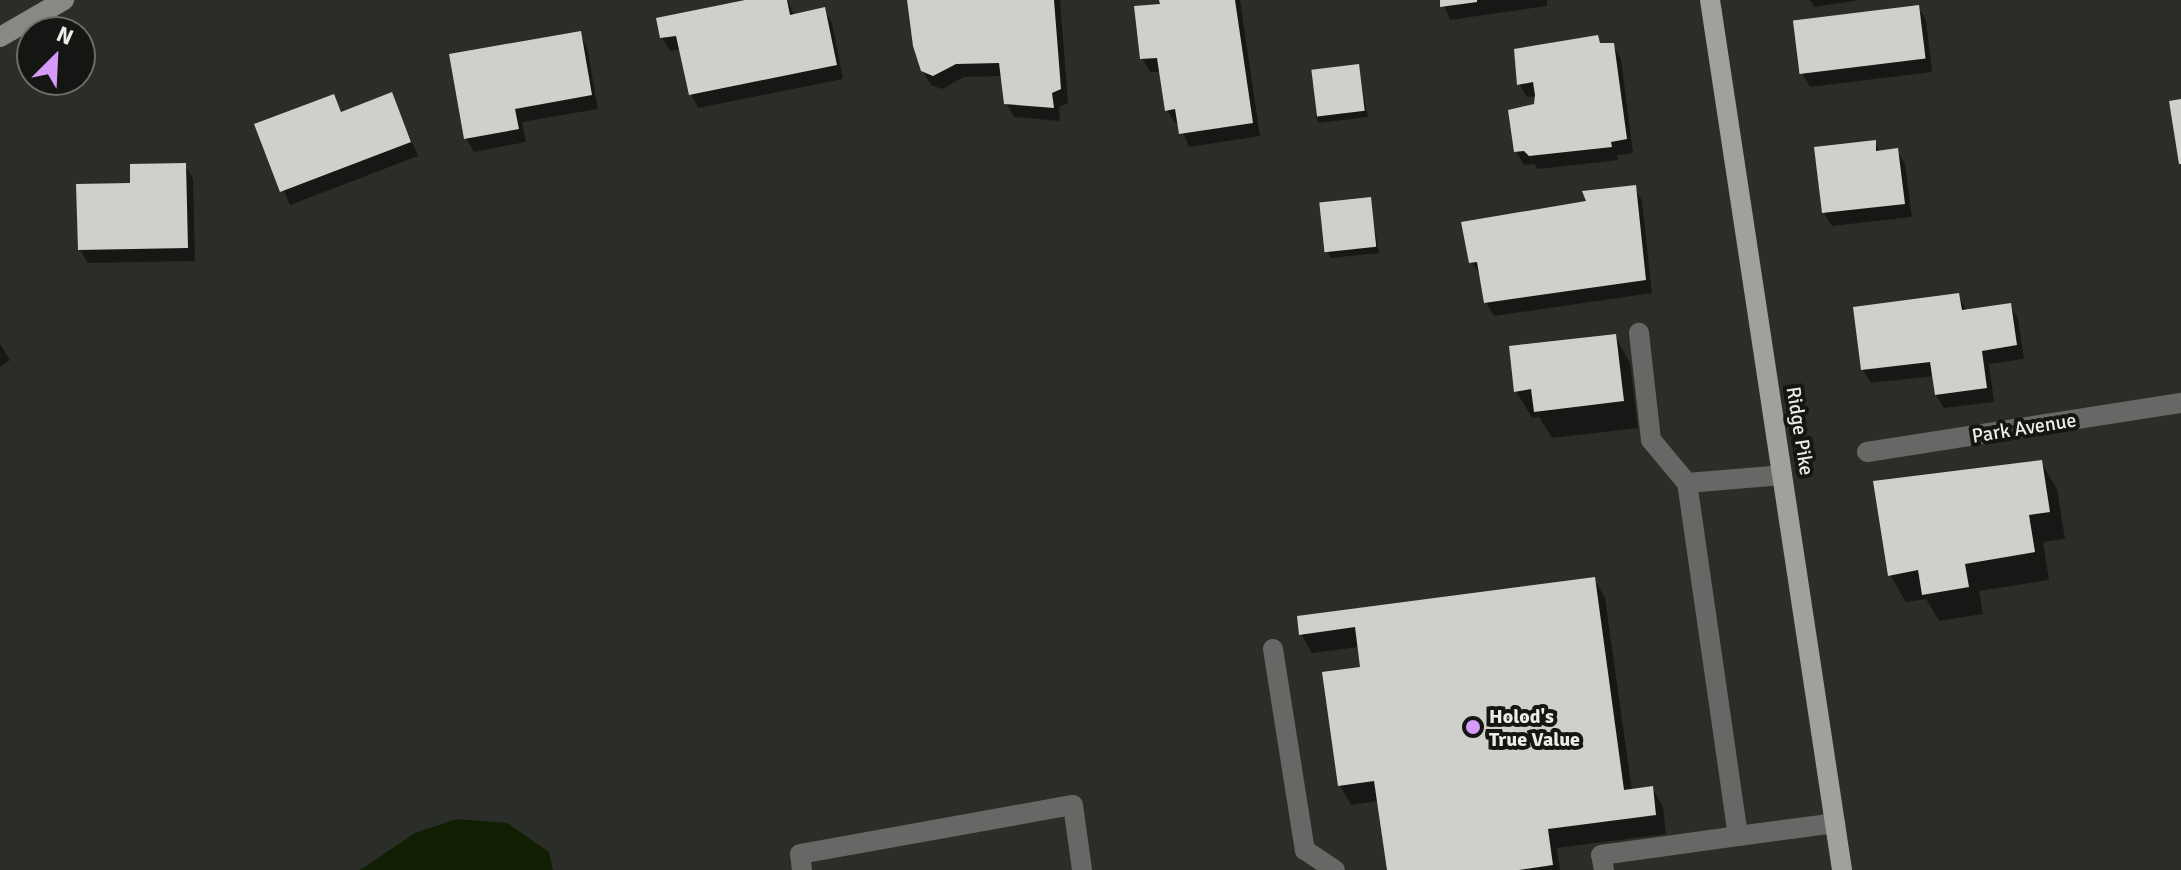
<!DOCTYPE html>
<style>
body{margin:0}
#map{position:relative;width:2181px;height:870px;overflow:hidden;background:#2b2e28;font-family:Signika,sans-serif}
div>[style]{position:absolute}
.water>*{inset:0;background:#101f02}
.shadow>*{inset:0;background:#0007}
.building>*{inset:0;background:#cdd1c9;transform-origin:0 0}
.lane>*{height:20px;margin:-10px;padding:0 10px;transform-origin:10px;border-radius:10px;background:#666865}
.street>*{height:20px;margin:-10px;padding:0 10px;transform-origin:10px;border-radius:10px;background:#666865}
.secondary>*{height:20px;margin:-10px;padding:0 10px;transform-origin:10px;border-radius:10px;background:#868984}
.primary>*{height:20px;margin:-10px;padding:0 10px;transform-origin:10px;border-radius:10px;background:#9ea29b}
.dots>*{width:22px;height:22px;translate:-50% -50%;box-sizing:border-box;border:4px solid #141613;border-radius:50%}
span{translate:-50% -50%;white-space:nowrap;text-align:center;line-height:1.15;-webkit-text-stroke:8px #141613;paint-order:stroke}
.street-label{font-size:20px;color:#eaece8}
.poi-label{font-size:20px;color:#eaece8;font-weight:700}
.left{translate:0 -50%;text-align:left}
.north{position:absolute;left:16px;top:16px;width:80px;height:80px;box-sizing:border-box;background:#141613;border:2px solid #6a6c68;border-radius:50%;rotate:24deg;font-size:22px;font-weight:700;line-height:32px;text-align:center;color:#eaece8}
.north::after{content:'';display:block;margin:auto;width:28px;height:36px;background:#d69bfa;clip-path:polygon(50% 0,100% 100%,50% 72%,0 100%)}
</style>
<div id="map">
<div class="water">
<div style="clip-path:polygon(457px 819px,507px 823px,549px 852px,553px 870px,360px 870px,415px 833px)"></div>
</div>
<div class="shadow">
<div style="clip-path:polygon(755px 0,788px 0,794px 16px,824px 9px,832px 23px,843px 79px,698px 108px,691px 94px,681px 49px,670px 51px,662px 38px)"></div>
<div style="clip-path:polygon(909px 0,1060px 0,1068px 103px,1059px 107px,1060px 121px,1014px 117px,1006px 103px,1003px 76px,964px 77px,942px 89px,931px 85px,923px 71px)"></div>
<div style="clip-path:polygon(1161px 0,1240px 0,1260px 136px,1189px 147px,1179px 123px,1175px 123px,1167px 110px,1161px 72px,1150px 72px,1142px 58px)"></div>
<div style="clip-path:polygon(1442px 0,1547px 0,1547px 6px,1450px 20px)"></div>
<div style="clip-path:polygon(1810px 0,1860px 0,1814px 7px)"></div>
<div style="clip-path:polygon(1918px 7px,1926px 20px,1932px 72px,1810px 87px,1802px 73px)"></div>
<div style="clip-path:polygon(580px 34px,587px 47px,598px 109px,522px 122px,526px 142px,474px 152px,466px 138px)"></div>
<div style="clip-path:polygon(1597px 37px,1602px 45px,1613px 45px,1621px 59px,1633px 153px,1617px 155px,1618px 160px,1538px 169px,1534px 164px,1524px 165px,1516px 151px,1537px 96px,1527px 97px,1519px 84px)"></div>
<div style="clip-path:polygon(1358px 67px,1368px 117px,1319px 123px,1316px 116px)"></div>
<div style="clip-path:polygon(391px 95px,418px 156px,290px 205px,257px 126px,333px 96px,342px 113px)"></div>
<div style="clip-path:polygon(1875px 142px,1880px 152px,1897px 151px,1905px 164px,1912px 217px,1832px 226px,1824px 213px)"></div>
<div style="clip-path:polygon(185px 165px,193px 179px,195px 261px,88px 263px,80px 250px,132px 185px)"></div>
<div style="clip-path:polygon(1634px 187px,1642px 201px,1652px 293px,1494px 316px,1486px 302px,1481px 275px,1471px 262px)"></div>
<div style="clip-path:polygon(1370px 199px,1379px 253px,1331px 258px,1327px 251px)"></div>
<div style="clip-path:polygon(1958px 295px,1967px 311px,2010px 305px,2018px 319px,2024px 359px,1989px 364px,1994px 402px,1944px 408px,1936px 395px,1934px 376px,1871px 383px,1863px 370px)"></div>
<div style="clip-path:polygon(1615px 336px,1630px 363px,1638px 428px,1552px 438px,1539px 417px,1532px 418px,1516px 391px)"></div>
<div style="clip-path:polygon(0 344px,10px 360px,0 367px)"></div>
<div style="clip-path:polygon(2041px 462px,2057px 489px,2065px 539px,2043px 542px,2049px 580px,1979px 591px,1983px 614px,1939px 621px,1926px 599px,1906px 602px,1890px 575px,1876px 483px)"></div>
<div style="clip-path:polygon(1594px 579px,1605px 598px,1632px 791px,1652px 788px,1663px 807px,1666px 834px,1557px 848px,1560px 870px,1389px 870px,1379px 801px,1351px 805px,1340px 786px,1363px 669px,1359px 647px,1312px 653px,1301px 634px)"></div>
</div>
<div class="building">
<div style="clip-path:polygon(745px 0,787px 0,790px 15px,825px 7px,837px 65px,689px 95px,676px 36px,660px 38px,656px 18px)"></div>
<div style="clip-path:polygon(907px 0,1054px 0,1061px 89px,1052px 93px,1054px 108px,1004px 104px,999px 63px,956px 64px,933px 76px,921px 71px,913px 46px)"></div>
<div style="clip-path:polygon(1159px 0,1235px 0,1253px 123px,1179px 134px,1175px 109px,1165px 111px,1157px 58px,1140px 59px,1134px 6px,1160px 4px)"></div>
<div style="clip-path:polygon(1440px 0,1477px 0,1477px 2px,1440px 7px)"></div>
<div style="left:1919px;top:5px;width:54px;height:127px;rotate:83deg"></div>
<div style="clip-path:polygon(581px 31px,592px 95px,515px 109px,519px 129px,464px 139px,449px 54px)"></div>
<div style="clip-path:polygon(1598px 35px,1600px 43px,1614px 43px,1627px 139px,1611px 142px,1612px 147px,1529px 156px,1524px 151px,1514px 152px,1508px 110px,1534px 104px,1535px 95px,1533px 82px,1517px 85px,1514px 49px)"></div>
<div style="left:1359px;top:64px;width:47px;height:48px;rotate:83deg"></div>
<div style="clip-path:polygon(392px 92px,411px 142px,280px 192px,254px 124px,334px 94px,341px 112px)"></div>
<div style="clip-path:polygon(2181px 99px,2181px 164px,2179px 164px,2169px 101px)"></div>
<div style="clip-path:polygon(1876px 140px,1876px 151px,1898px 148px,1905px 204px,1822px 213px,1814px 147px)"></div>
<div style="clip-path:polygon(186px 163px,188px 248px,78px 250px,76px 184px,130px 183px,130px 164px)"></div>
<div style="clip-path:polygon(1636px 185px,1646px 280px,1484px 303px,1477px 262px,1469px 263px,1461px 222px,1586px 201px,1582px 191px)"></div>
<div style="left:1371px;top:197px;width:50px;height:52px;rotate:84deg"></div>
<div style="clip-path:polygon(1959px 293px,1962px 310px,2011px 303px,2017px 345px,1982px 351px,1987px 388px,1935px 395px,1930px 362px,1861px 370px,1853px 307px)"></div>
<div style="clip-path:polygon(1616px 334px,1624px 401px,1534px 412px,1531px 389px,1514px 392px,1509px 346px)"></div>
<div style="clip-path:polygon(2042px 460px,2050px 512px,2029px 515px,2035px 552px,1965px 564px,1969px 587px,1922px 595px,1918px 570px,1888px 576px,1873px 481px)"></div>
<div style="clip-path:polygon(1595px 577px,1624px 790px,1653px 786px,1656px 815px,1548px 829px,1553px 865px,1519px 870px,1387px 870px,1374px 781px,1338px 786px,1322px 672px,1360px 667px,1355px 627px,1299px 635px,1297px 616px)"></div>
</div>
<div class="lane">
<div style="left:1687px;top:483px;width:95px;rotate:-4.8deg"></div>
<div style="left:1273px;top:649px;width:204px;rotate:81deg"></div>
<div style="left:1305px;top:850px;width:36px;rotate:34deg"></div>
<div style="left:1738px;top:836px;width:98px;rotate:-7.6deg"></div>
<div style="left:802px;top:870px;width:16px;rotate:-97deg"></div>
<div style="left:800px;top:854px;width:277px;rotate:-10.2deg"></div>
<div style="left:1073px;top:805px;width:66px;rotate:82.1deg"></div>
<div style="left:1604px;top:870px;width:15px;rotate:-101deg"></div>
<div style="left:1601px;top:855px;width:138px;rotate:-7.9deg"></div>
<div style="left:1738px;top:836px;width:357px;rotate:-98.2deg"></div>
<div style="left:1687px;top:483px;width:56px;rotate:-129.9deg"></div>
<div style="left:1651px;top:440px;width:108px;rotate:-96.4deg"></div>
</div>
<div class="street">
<div style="left:1867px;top:452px;width:318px;rotate:-8.9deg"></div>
</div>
<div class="secondary">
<div style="left:0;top:37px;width:74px;rotate:-30deg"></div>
</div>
<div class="primary">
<div style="left:1710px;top:0;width:880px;rotate:81.37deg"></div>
</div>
<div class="dots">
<div style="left:1473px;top:727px;background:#d69bfa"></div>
</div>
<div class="street-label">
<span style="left:2024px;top:428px;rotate:-9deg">Park Avenue</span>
<span style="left:1800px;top:431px;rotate:81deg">Ridge Pike</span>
</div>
<div class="poi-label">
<span class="left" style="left:1489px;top:728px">Holod's<br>True Value</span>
</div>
<div class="north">N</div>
</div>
